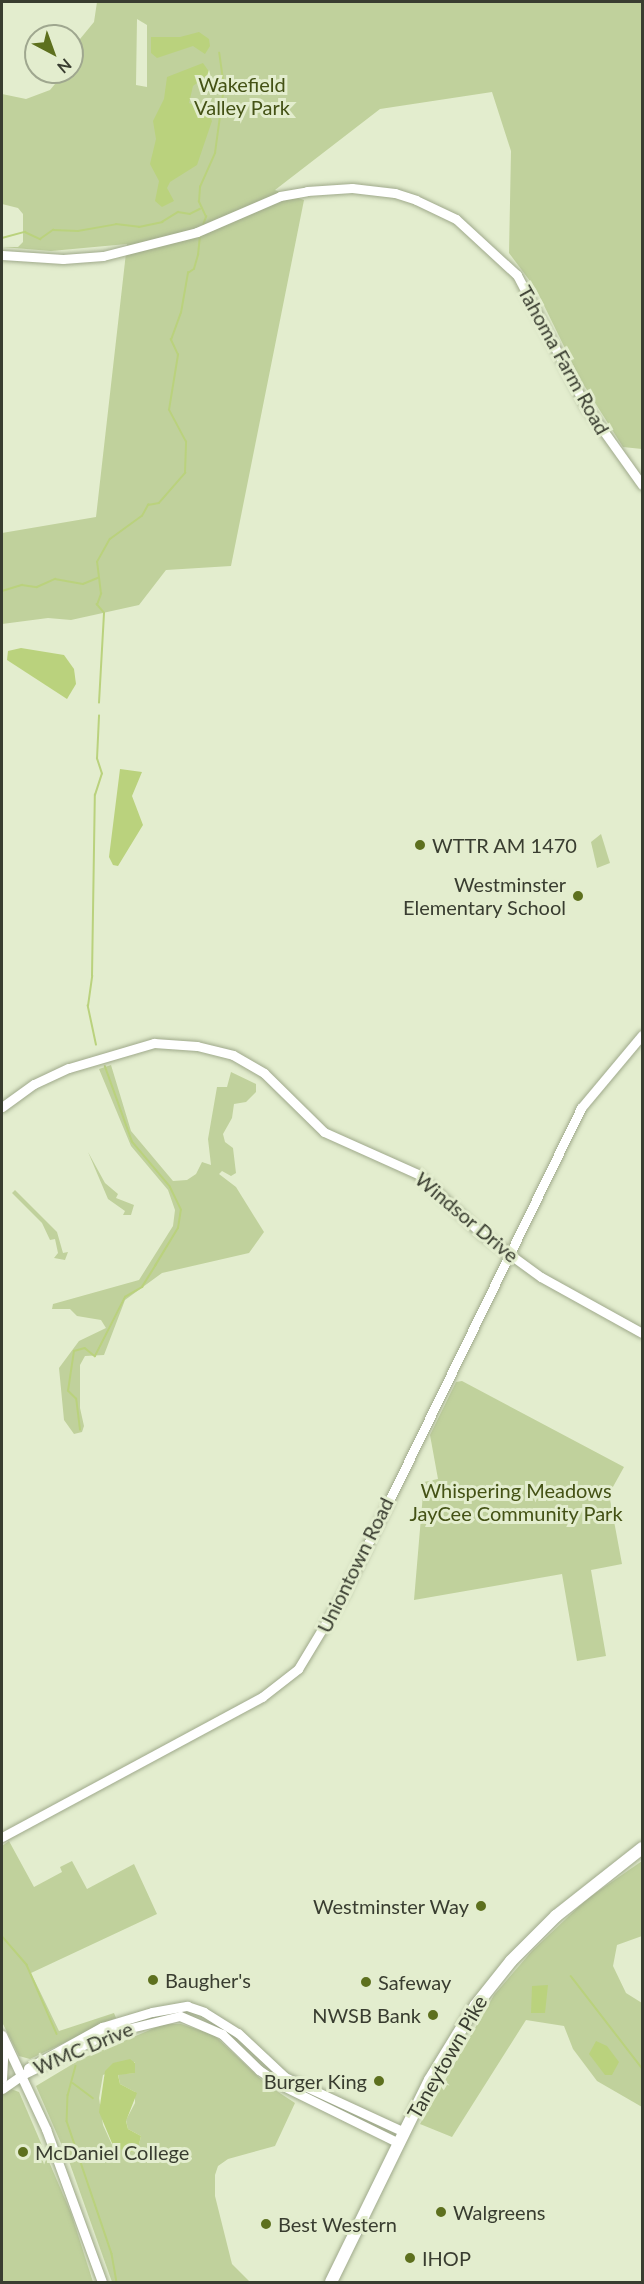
<!DOCTYPE html>
<style>
body{margin:0}
#map{position:relative;width:644px;height:2284px;overflow:hidden;background:#e3edce;font-family:Lato,sans-serif}
div>[style]{position:absolute}
.green>*{inset:0;background:#c0d19c}
.water>*{inset:0;background:#bad27d}
.stream>*{height:1.5px;margin:-0.75px;padding:0 0.75px;transform-origin:0.75px;border-radius:0.75px;background:#bad27d}
.roads{filter:drop-shadow(0 0 2px #9fa98b) drop-shadow(0 0 2px #9fa98b)}
.secondary>*{height:9px;margin:-4.5px;padding:0 4.5px;transform-origin:4.5px;border-radius:4.5px;background:#fff}
.highway>*{height:12px;margin:-6px;padding:0 6px;transform-origin:6px;border-radius:6px;background:#fff}
.dots>*{width:16px;height:16px;translate:-50% -50%;box-sizing:border-box;border:3px solid #e3edce;border-radius:50%}
span{translate:-50% -50%;white-space:nowrap;text-align:center;line-height:1.15;-webkit-text-stroke:6px #e3edce;paint-order:stroke}
.park-label{font-size:20px;color:#445215}
.street-label{font-size:20px;color:#393d30}
.poi-label{font-size:20px;color:#393d30}
.left{translate:0 -50%;text-align:left}
.right{translate:-100% -50%;text-align:right}
.frame{position:absolute;inset:0;border:3px solid #393d30;pointer-events:none}
.north{position:absolute;left:24px;top:24px;width:60px;height:60px;box-sizing:border-box;background:#e3edce;border:2px solid #9fa78f;border-radius:50%;rotate:139deg;font-size:16px;font-weight:700;line-height:24px;text-align:center;color:#393d30}
.north::after{content:'';display:block;margin:auto;width:21px;height:27px;background:#5d701e;clip-path:polygon(50% 0,100% 100%,50% 72%,0 100%)}
</style>
<div id="map">
<div class="green">
<div style="clip-path:polygon(evenodd,97px 2px,642px 2px,642px 449px,623px 447px,580px 379px,536px 289px,509px 253px,511px 151px,492px 92px,380px 109px,275px 190px,304px 200px,231px 566px,166px 570px,139px 605px,71px 620px,48px 618px,2px 624px,2px 533px,96px 517px,127px 244px,51px 251px,2px 247px,18px 247px,23px 242px,23px 214px,18px 208px,2px 204px,2px 94px,26px 99px,50px 90px,65px 72px,72px 72px,80px 39px,94px 22px,97px 2px,137px 19px,147px 25px,147px 87px,136px 85px,137px 19px)"></div>
<div style="clip-path:polygon(601px 834px,610px 863px,597px 868px,591px 842px)"></div>
<div style="clip-path:polygon(111px 1065px,131px 1131px,173px 1181px,187px 1180px,196px 1174px,202px 1162px,211px 1165px,208px 1139px,217px 1087px,227px 1087px,231px 1072px,256px 1084px,256px 1092px,246px 1102px,234px 1104px,232px 1118px,223px 1134px,225px 1142px,233px 1148px,236px 1173px,231px 1176px,222px 1171px,219px 1174px,236px 1187px,264px 1232px,249px 1253px,162px 1273px,125px 1300px,104px 1355px,85px 1356px,80px 1365px,80px 1408px,84px 1426px,82px 1432px,74px 1434px,64px 1420px,59px 1368px,79px 1341px,106px 1328px,101px 1320px,77px 1316px,70px 1309px,52px 1309px,53px 1304px,139px 1280px,173px 1226px,175px 1210px,168px 1190px,131px 1146px,99px 1069px)"></div>
<div style="clip-path:polygon(88px 1152px,105px 1183px,118px 1194px,116px 1198px,134px 1205px,131px 1215px,123px 1215px,125px 1211px,108px 1199px)"></div>
<div style="clip-path:polygon(15px 1190px,57px 1232px,63px 1253px,68px 1252px,65px 1260px,54px 1258px,58px 1253px,55px 1239px,50px 1240px,42px 1223px,12px 1193px)"></div>
<div style="clip-path:polygon(462px 1381px,624px 1467px,609px 1494px,622px 1564px,591px 1570px,606px 1656px,577px 1661px,562px 1574px,414px 1600px,424px 1482px,438px 1479px,430px 1435px,456px 1382px)"></div>
<div style="clip-path:polygon(9px 1841px,34px 1887px,62px 1872px,60px 1867px,72px 1861px,87px 1889px,134px 1864px,157px 1914px,31px 1973px,59px 2031px,114px 2013px,116px 2018px,30px 2059px,19px 2056px,2px 2022px,2px 1846px)"></div>
<div style="clip-path:polygon(642px 1861px,642px 1936px,617px 1945px,613px 1966px,626px 1993px,642px 2003px,642px 2107px,597px 2081px,573px 2049px,564px 2026px,526px 2020px,452px 2137px,420px 2124px,494px 1995px,532px 1951px,587px 1899px)"></div>
<div style="clip-path:polygon(evenodd,164px 2024px,181px 2024px,214px 2035px,266px 2084px,295px 2103px,275px 2146px,228px 2159px,218px 2166px,215px 2175px,215px 2196px,232px 2264px,250px 2282px,112px 2282px,70px 2164px,36px 2086px,81px 2059px,164px 2024px,135px 2062px,135px 2073px,118px 2074px,120px 2084px,135px 2092px,135px 2103px,126px 2120px,128px 2129px,141px 2136px,138px 2148px,132px 2152px,113px 2147px,103px 2125px,99px 2098px,103px 2075px,135px 2062px)"></div>
<div style="clip-path:polygon(11px 2089px,19px 2092px,71px 2213px,93px 2282px,2px 2282px,2px 2092px)"></div>
</div>
<div class="water">
<div style="clip-path:polygon(199px 32px,209px 39px,210px 46px,205px 54px,193px 46px,157px 58px,151px 53px,151px 37px,180px 37px)"></div>
<div style="clip-path:polygon(203px 63px,210px 73px,193px 86px,189px 103px,208px 112px,212px 121px,197px 165px,170px 182px,167px 188px,174px 201px,162px 207px,155px 201px,159px 181px,150px 164px,156px 139px,153px 121px,164px 99px,167px 77px)"></div>
<div style="clip-path:polygon(21px 648px,64px 655px,74px 669px,76px 684px,67px 699px,7px 660px,8px 651px)"></div>
<div style="clip-path:polygon(120px 769px,142px 772px,132px 796px,143px 825px,118px 866px,113px 865px,109px 857px)"></div>
<div style="clip-path:polygon(548px 1985px,545px 2013px,531px 2013px,532px 1986px)"></div>
<div style="clip-path:polygon(596px 2041px,607px 2046px,619px 2062px,612px 2075px,605px 2075px,589px 2054px)"></div>
<div style="clip-path:polygon(130px 2059px,135px 2063px,135px 2073px,118px 2075px,120px 2084px,137px 2093px,126px 2121px,128px 2129px,141px 2136px,138px 2148px,132px 2152px,114px 2148px,99px 2112px,105px 2071px,113px 2063px)"></div>
</div>
<div class="stream">
<div style="left:203px;top:225px;width:9px;rotate:-69deg"></div>
<div style="left:206px;top:217px;width:17px;rotate:-115deg"></div>
<div style="left:199px;top:202px;width:15px;rotate:-86deg"></div>
<div style="left:200px;top:187px;width:37px;rotate:-66deg"></div>
<div style="left:215px;top:153px;width:67px;rotate:-82.2deg"></div>
<div style="left:224px;top:87px;width:34px;rotate:-98deg"></div>
<div style="left:2px;top:238px;width:24px;rotate:-15deg"></div>
<div style="left:25px;top:232px;width:17px;rotate:25deg"></div>
<div style="left:40px;top:239px;width:16px;rotate:-35deg"></div>
<div style="left:53px;top:230px;width:25px;rotate:2deg"></div>
<div style="left:78px;top:231px;width:39px;rotate:-10deg"></div>
<div style="left:116px;top:224px;width:23px;rotate:7deg"></div>
<div style="left:139px;top:227px;width:24px;rotate:-12deg"></div>
<div style="left:162px;top:222px;width:19px;rotate:-32deg"></div>
<div style="left:178px;top:212px;width:12px;rotate:9deg"></div>
<div style="left:190px;top:214px;width:11px;rotate:-27deg"></div>
<div style="left:2px;top:591px;width:21px;rotate:-17deg"></div>
<div style="left:22px;top:585px;width:15px;rotate:8deg"></div>
<div style="left:37px;top:587px;width:20px;rotate:-24deg"></div>
<div style="left:55px;top:579px;width:28px;rotate:10deg"></div>
<div style="left:83px;top:584px;width:16px;rotate:-22deg"></div>
<div style="left:99px;top:703px;width:90px;rotate:-86.8deg"></div>
<div style="left:104px;top:613px;width:11px;rotate:-131deg"></div>
<div style="left:97px;top:605px;width:12px;rotate:-70deg"></div>
<div style="left:101px;top:594px;width:32px;rotate:-97deg"></div>
<div style="left:97px;top:562px;width:26px;rotate:-61deg"></div>
<div style="left:110px;top:539px;width:39px;rotate:-36deg"></div>
<div style="left:142px;top:516px;width:13px;rotate:-61deg"></div>
<div style="left:148px;top:505px;width:11px;rotate:-10deg"></div>
<div style="left:159px;top:503px;width:40px;rotate:-49deg"></div>
<div style="left:185px;top:473px;width:31px;rotate:-88deg"></div>
<div style="left:186px;top:442px;width:36px;rotate:-118deg"></div>
<div style="left:169px;top:410px;width:56px;rotate:-80.7deg"></div>
<div style="left:178px;top:355px;width:17px;rotate:-115deg"></div>
<div style="left:171px;top:340px;width:29px;rotate:-70deg"></div>
<div style="left:181px;top:313px;width:41px;rotate:-80.1deg"></div>
<div style="left:188px;top:273px;width:7px;rotate:-34deg"></div>
<div style="left:194px;top:269px;width:15px;rotate:-74deg"></div>
<div style="left:198px;top:255px;width:20px;rotate:-84deg"></div>
<div style="left:96px;top:1045px;width:40px;rotate:-102deg"></div>
<div style="left:88px;top:1006px;width:30px;rotate:-82deg"></div>
<div style="left:92px;top:976px;width:181px;rotate:-89.1deg"></div>
<div style="left:95px;top:795px;width:22px;rotate:-72deg"></div>
<div style="left:102px;top:774px;width:16px;rotate:-108deg"></div>
<div style="left:97px;top:759px;width:43px;rotate:-87.3deg"></div>
<div style="left:80px;top:1430px;width:31px;rotate:-97deg"></div>
<div style="left:76px;top:1399px;width:11px;rotate:-135deg"></div>
<div style="left:68px;top:1391px;width:40px;rotate:-81.5deg"></div>
<div style="left:74px;top:1351px;width:11px;rotate:-15deg"></div>
<div style="left:85px;top:1348px;width:13px;rotate:39deg"></div>
<div style="left:95px;top:1356px;width:66px;rotate:-63deg"></div>
<div style="left:125px;top:1297px;width:20px;rotate:-30deg"></div>
<div style="left:142px;top:1287px;width:25px;rotate:-58deg"></div>
<div style="left:155px;top:1266px;width:44px;rotate:-58.8deg"></div>
<div style="left:178px;top:1228px;width:18px;rotate:-81deg"></div>
<div style="left:181px;top:1210px;width:25px;rotate:-116deg"></div>
<div style="left:170px;top:1187px;width:59px;rotate:-130.2deg"></div>
<div style="left:132px;top:1142px;width:80px;rotate:-109.8deg"></div>
<div style="left:2px;top:1936px;width:38px;rotate:49deg"></div>
<div style="left:27px;top:1965px;width:75px;rotate:66.5deg"></div>
<div style="left:571px;top:1976px;width:116px;rotate:52.3deg"></div>
<div style="left:76px;top:2066px;width:30px;rotate:105deg"></div>
<div style="left:68px;top:2095px;width:26px;rotate:92deg"></div>
<div style="left:67px;top:2121px;width:140px;rotate:71.3deg"></div>
<div style="left:112px;top:2254px;width:28px;rotate:80deg"></div>
<div style="left:73px;top:2083px;width:25px;rotate:37deg"></div>
</div>
<div class="roads">
<div class="secondary">
<div style="left:2px;top:255px;width:61px;rotate:3.8deg"></div>
<div style="left:63px;top:259px;width:40px;rotate:-4.3deg"></div>
<div style="left:103px;top:256px;width:97px;rotate:-14.3deg"></div>
<div style="left:197px;top:232px;width:90px;rotate:-23.4deg"></div>
<div style="left:280px;top:196px;width:27px;rotate:-10deg"></div>
<div style="left:307px;top:191px;width:45px;rotate:-3.8deg"></div>
<div style="left:352px;top:188px;width:43px;rotate:6.6deg"></div>
<div style="left:395px;top:193px;width:22px;rotate:18deg"></div>
<div style="left:416px;top:200px;width:44px;rotate:25.4deg"></div>
<div style="left:456px;top:219px;width:83px;rotate:42.6deg"></div>
<div style="left:517px;top:275px;width:147px;rotate:62.4deg"></div>
<div style="left:585px;top:405px;width:98px;rotate:54.5deg"></div>
<div style="left:2px;top:1107px;width:39px;rotate:-36deg"></div>
<div style="left:34px;top:1084px;width:38px;rotate:-25deg"></div>
<div style="left:69px;top:1068px;width:89px;rotate:-16.4deg"></div>
<div style="left:154px;top:1043px;width:43px;rotate:4deg"></div>
<div style="left:197px;top:1046px;width:37px;rotate:14deg"></div>
<div style="left:233px;top:1055px;width:36px;rotate:30deg"></div>
<div style="left:264px;top:1073px;width:84px;rotate:44.5deg"></div>
<div style="left:324px;top:1132px;width:103px;rotate:24.1deg"></div>
<div style="left:418px;top:1174px;width:88px;rotate:43.2deg"></div>
<div style="left:482px;top:1234px;width:73px;rotate:36.1deg"></div>
<div style="left:541px;top:1277px;width:115px;rotate:29deg"></div>
<div style="left:2px;top:1837px;width:295px;rotate:-28.3deg"></div>
<div style="left:262px;top:1697px;width:46px;rotate:-37.9deg"></div>
<div style="left:298px;top:1669px;width:91px;rotate:-58.9deg"></div>
<div style="left:345px;top:1591px;width:538px;rotate:-63.96deg"></div>
<div style="left:581px;top:1108px;width:95px;rotate:-50.1deg"></div>
<div style="left:2px;top:2035px;width:104px;rotate:64.9deg"></div>
<div style="left:46px;top:2129px;width:163px;rotate:69.9deg"></div>
<div style="left:28px;top:2068px;width:85px;rotate:-29deg"></div>
<div style="left:102px;top:2027px;width:52px;rotate:-16.7deg"></div>
<div style="left:152px;top:2012px;width:36px;rotate:-10deg"></div>
<div style="left:187px;top:2006px;width:18px;rotate:19deg"></div>
<div style="left:204px;top:2012px;width:40px;rotate:32deg"></div>
<div style="left:238px;top:2033px;width:64px;rotate:43.1deg"></div>
<div style="left:285px;top:2077px;width:131px;rotate:24.8deg"></div>
<div style="left:2px;top:2079px;width:34px;rotate:-87deg"></div>
<div style="left:2px;top:2089px;width:24px;rotate:-35deg"></div>
<div style="left:22px;top:2075px;width:93px;rotate:-26deg"></div>
<div style="left:106px;top:2034px;width:76px;rotate:-13.7deg"></div>
<div style="left:180px;top:2016px;width:46px;rotate:23.2deg"></div>
<div style="left:222px;top:2034px;width:52px;rotate:44.2deg"></div>
<div style="left:259px;top:2070px;width:29px;rotate:34deg"></div>
<div style="left:283px;top:2086px;width:129px;rotate:26.2deg"></div>
</div>
<div class="highway">
<div style="left:331px;top:2282px;width:225px;rotate:-63.9deg"></div>
<div style="left:430px;top:2080px;width:88px;rotate:-58.5deg"></div>
<div style="left:476px;top:2005px;width:56px;rotate:-51.5deg"></div>
<div style="left:511px;top:1961px;width:64px;rotate:-45deg"></div>
<div style="left:556px;top:1916px;width:110px;rotate:-38.3deg"></div>
</div>
</div>
<div class="dots">
<div style="left:420px;top:845px;background:#5d701e"></div>
<div style="left:578px;top:896px;background:#5d701e"></div>
<div style="left:481px;top:1906px;background:#5d701e"></div>
<div style="left:153px;top:1980px;background:#5d701e"></div>
<div style="left:366px;top:1982px;background:#5d701e"></div>
<div style="left:433px;top:2015px;background:#5d701e"></div>
<div style="left:379px;top:2081px;background:#5d701e"></div>
<div style="left:23px;top:2152px;background:#5d701e"></div>
<div style="left:441px;top:2212px;background:#5d701e"></div>
<div style="left:266px;top:2224px;background:#5d701e"></div>
<div style="left:410px;top:2258px;background:#5d701e"></div>
</div>
<div class="park-label">
<span style="left:242px;top:96px">Wakefield<br>Valley Park</span>
<span style="left:516px;top:1502px">Whispering Meadows<br>JayCee Community Park</span>
</div>
<div class="street-label">
<span style="left:564px;top:360px;rotate:61deg">Tahoma Farm Road</span>
<span style="left:467px;top:1217px;rotate:40deg">Windsor Drive</span>
<span style="left:355px;top:1565px;rotate:-64deg">Uniontown Road</span>
<span style="left:83px;top:2048px;rotate:-23deg">WMC Drive</span>
<span style="left:447px;top:2057px;rotate:-60deg">Taneytown Pike</span>
</div>
<div class="poi-label">
<span class="left" style="left:432px;top:845px">WTTR AM 1470</span>
<span class="right" style="left:566px;top:896px">Westminster<br>Elementary School</span>
<span class="right" style="left:469px;top:1906px">Westminster Way</span>
<span class="left" style="left:165px;top:1980px">Baugher's</span>
<span class="left" style="left:378px;top:1982px">Safeway</span>
<span class="right" style="left:421px;top:2015px">NWSB Bank</span>
<span class="right" style="left:367px;top:2081px">Burger King</span>
<span class="left" style="left:35px;top:2152px">McDaniel College</span>
<span class="left" style="left:453px;top:2212px">Walgreens</span>
<span class="left" style="left:278px;top:2224px">Best Western</span>
<span class="left" style="left:422px;top:2258px">IHOP</span>
</div>
<div class="frame"></div>
<div class="north">N</div>
</div>
